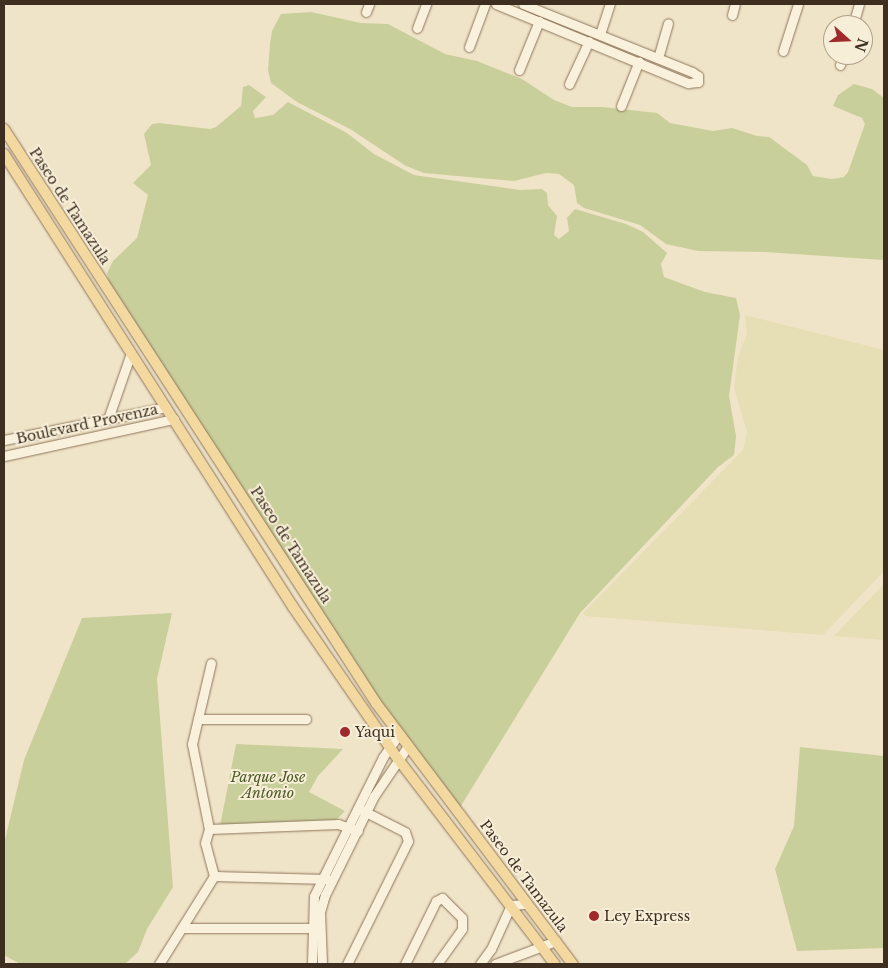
<!DOCTYPE html>
<style>
body{margin:0}
#map{position:relative;width:888px;height:968px;overflow:hidden;background:#f0e4c8;font-family:"Libre Baskerville",serif}
div>[style]{position:absolute}
.farmland>*{inset:0;background:#e6deb5}
.green>*{inset:0;background:#c9cf9b}
.roads{filter:drop-shadow(0 0 1px #8d765c) drop-shadow(0 0 1px #8d765c)}
.minor>*{height:9px;margin:-4.5px;padding:0 4.5px;transform-origin:4.5px;border-radius:4.5px;background:#faf1dc}
.major>*{height:10px;margin:-5px;padding:0 5px;transform-origin:5px;border-radius:5px;background:#f3d9a0}
.dots>*{width:14px;height:14px;translate:-50% -50%;box-sizing:border-box;border:2px solid #f7eed8;border-radius:50%}
span{translate:-50% -50%;white-space:nowrap;text-align:center;line-height:1.15;-webkit-text-stroke:4px #f7eed8;paint-order:stroke}
.street-label{font-size:14px;color:#3d2e20}
.poi-label{font-size:14px;color:#3d2e20}
.left{translate:0 -50%;text-align:left}
.park-label{font-size:14px;color:#4d5a26;font-style:italic}
.frame{position:absolute;inset:0;border:5px solid #3d2e20;pointer-events:none}
.north{position:absolute;left:823px;top:15px;width:50px;height:50px;box-sizing:border-box;background:#f7eed8;border:1px solid #ada18e;border-radius:50%;rotate:110deg;font-size:14px;font-weight:700;line-height:20px;text-align:center;color:#3d2e20}
.north::after{content:'';display:block;margin:auto;width:18px;height:22px;background:#9e2a2b;clip-path:polygon(50% 0,100% 100%,50% 72%,0 100%)}
</style>
<div id="map">
<div class="farmland">
<div style="clip-path:polygon(745px 315px,884px 350px,884px 571px,823px 635px,585px 616px,583px 613px,743px 450px,747px 432px,734px 388px,738px 357px,747px 333px)"></div>
<div style="clip-path:polygon(884px 584px,884px 640px,834px 636px)"></div>
</div>
<div class="green">
<div style="clip-path:polygon(311px 12px,361px 23px,388px 24px,445px 54px,477px 61px,522px 79px,554px 100px,572px 107px,603px 107px,657px 113px,670px 123px,713px 131px,732px 128px,757px 136px,769px 137px,807px 165px,813px 176px,832px 179px,844px 177px,848px 172px,865px 124px,862px 118px,833px 106px,838px 95px,854px 84px,872px 89px,884px 98px,884px 260px,765px 252px,698px 251px,666px 244px,640px 225px,584px 208px,577px 203px,574px 185px,559px 174px,546px 173px,514px 181px,424px 173px,406px 166px,350px 129px,297px 102px,271px 83px,268px 70px,270px 44px,272px 31px,281px 14px)"></div>
<div style="clip-path:polygon(249px 85px,266px 97px,253px 111px,255px 118px,273px 115px,288px 102px,347px 133px,374px 154px,414px 175px,520px 190px,542px 189px,547px 193px,548px 205px,557px 216px,554px 235px,559px 239px,569px 231px,567px 218px,575px 209px,626px 224px,643px 232px,667px 253px,661px 264px,664px 277px,705px 292px,736px 298px,740px 315px,729px 396px,736px 436px,734px 455px,718px 467px,580px 613px,459px 809px,399px 731px,109px 283px,107px 273px,113px 261px,137px 238px,148px 195px,133px 183px,151px 165px,144px 134px,152px 124px,159px 123px,210px 129px,216px 127px,241px 106px,243px 87px)"></div>
<div style="clip-path:polygon(172px 613px,157px 679px,173px 887px,147px 929px,138px 952px,125px 964px,20px 964px,4px 955px,4px 844px,24px 760px,82px 618px)"></div>
<div style="clip-path:polygon(236px 744px,343px 749px,318px 776px,309px 792px,345px 811px,335px 821px,220px 826px)"></div>
<div style="clip-path:polygon(800px 747px,884px 756px,884px 948px,797px 951px,775px 869px,794px 826px)"></div>
</div>
<div class="roads">
<div class="minor">
<div style="left:496px;top:4px;width:208px;rotate:22.4deg"></div>
<div style="left:688px;top:83px;width:10px;rotate:-6deg"></div>
<div style="left:698px;top:82px;width:6px;rotate:-90deg"></div>
<div style="left:698px;top:76px;width:7px;rotate:-146deg"></div>
<div style="left:692px;top:72px;width:182px;rotate:-158.1deg"></div>
<div style="left:366px;top:12px;width:9px;rotate:-69deg"></div>
<div style="left:732px;top:15px;width:11px;rotate:-75deg"></div>
<div style="left:853px;top:25px;width:22px;rotate:-74deg"></div>
<div style="left:417px;top:28px;width:26px;rotate:-69deg"></div>
<div style="left:600px;top:34px;width:32px;rotate:-72deg"></div>
<div style="left:469px;top:47px;width:46px;rotate:-69.6deg"></div>
<div style="left:783px;top:51px;width:49px;rotate:-72.3deg"></div>
<div style="left:658px;top:58px;width:36px;rotate:-74deg"></div>
<div style="left:840px;top:65px;width:10px;rotate:-73deg"></div>
<div style="left:519px;top:70px;width:53px;rotate:-67.8deg"></div>
<div style="left:569px;top:84px;width:47px;rotate:-65.1deg"></div>
<div style="left:621px;top:106px;width:48px;rotate:-68.2deg"></div>
<div style="left:108px;top:419px;width:59px;rotate:-11.7deg"></div>
<div style="left:4px;top:440px;width:106px;rotate:-11.4deg"></div>
<div style="left:108px;top:419px;width:70px;rotate:-70.8deg"></div>
<div style="left:4px;top:456px;width:174px;rotate:-12.3deg"></div>
<div style="left:198px;top:719px;width:108px"></div>
<div style="left:209px;top:829px;width:87px;rotate:-101.3deg"></div>
<div style="left:192px;top:744px;width:83px;rotate:-76.8deg"></div>
<div style="left:214px;top:876px;width:113px;rotate:1.5deg"></div>
<div style="left:182px;top:928px;width:133px"></div>
<div style="left:159px;top:964px;width:104px;rotate:-58deg"></div>
<div style="left:214px;top:876px;width:34px;rotate:-105deg"></div>
<div style="left:205px;top:843px;width:15px;rotate:-74deg"></div>
<div style="left:209px;top:829px;width:129px;rotate:-2.2deg"></div>
<div style="left:338px;top:824px;width:21px;rotate:19deg"></div>
<div style="left:312px;top:964px;width:68px;rotate:-88.3deg"></div>
<div style="left:314px;top:896px;width:155px;rotate:-63.6deg"></div>
<div style="left:383px;top:757px;width:28px;rotate:-55deg"></div>
<div style="left:322px;top:964px;width:52px;rotate:-92.2deg"></div>
<div style="left:320px;top:912px;width:18px;rotate:-74deg"></div>
<div style="left:325px;top:895px;width:110px;rotate:-63.7deg"></div>
<div style="left:374px;top:796px;width:60px;rotate:-55.8deg"></div>
<div style="left:347px;top:964px;width:137px;rotate:-63.6deg"></div>
<div style="left:408px;top:841px;width:9px;rotate:-108deg"></div>
<div style="left:405px;top:832px;width:48px;rotate:-152.9deg"></div>
<div style="left:405px;top:964px;width:70px;rotate:-63.8deg"></div>
<div style="left:436px;top:901px;width:7px;rotate:-27deg"></div>
<div style="left:442px;top:898px;width:28px;rotate:45deg"></div>
<div style="left:462px;top:918px;width:11px;rotate:90deg"></div>
<div style="left:462px;top:929px;width:43px;rotate:125.5deg"></div>
<div style="left:480px;top:964px;width:19px;rotate:-54deg"></div>
<div style="left:491px;top:949px;width:48px;rotate:-65.6deg"></div>
<div style="left:511px;top:905px;width:16px;rotate:-4deg"></div>
<div style="left:495px;top:964px;width:65px;rotate:-20.7deg"></div>
</div>
<div class="major">
<div style="left:4px;top:129px;width:684px;rotate:57.05deg"></div>
<div style="left:376px;top:703px;width:327px;rotate:53deg"></div>
<div style="left:4px;top:154px;width:537px;rotate:57.46deg"></div>
<div style="left:293px;top:607px;width:185px;rotate:55.4deg"></div>
<div style="left:398px;top:759px;width:258px;rotate:52.6deg"></div>
</div>
</div>
<div class="dots">
<div style="left:345px;top:732px;background:#9e2a2b"></div>
<div style="left:594px;top:916px;background:#9e2a2b"></div>
</div>
<div class="street-label">
<span style="left:70px;top:206px;rotate:57deg">Paseo de Tamazula</span>
<span style="left:87px;top:424px;rotate:-12deg">Boulevard Provenza</span>
<span style="left:291px;top:545px;rotate:57deg">Paseo de Tamazula</span>
<span style="left:524px;top:876px;rotate:53deg">Paseo de Tamazula</span>
</div>
<div class="poi-label">
<span class="left" style="left:355px;top:732px">Yaqui</span>
<span class="left" style="left:604px;top:916px">Ley Express</span>
</div>
<div class="park-label">
<span style="left:268px;top:785px">Parque Jose<br>Antonio</span>
</div>
<div class="frame"></div>
<div class="north">N</div>
</div>
